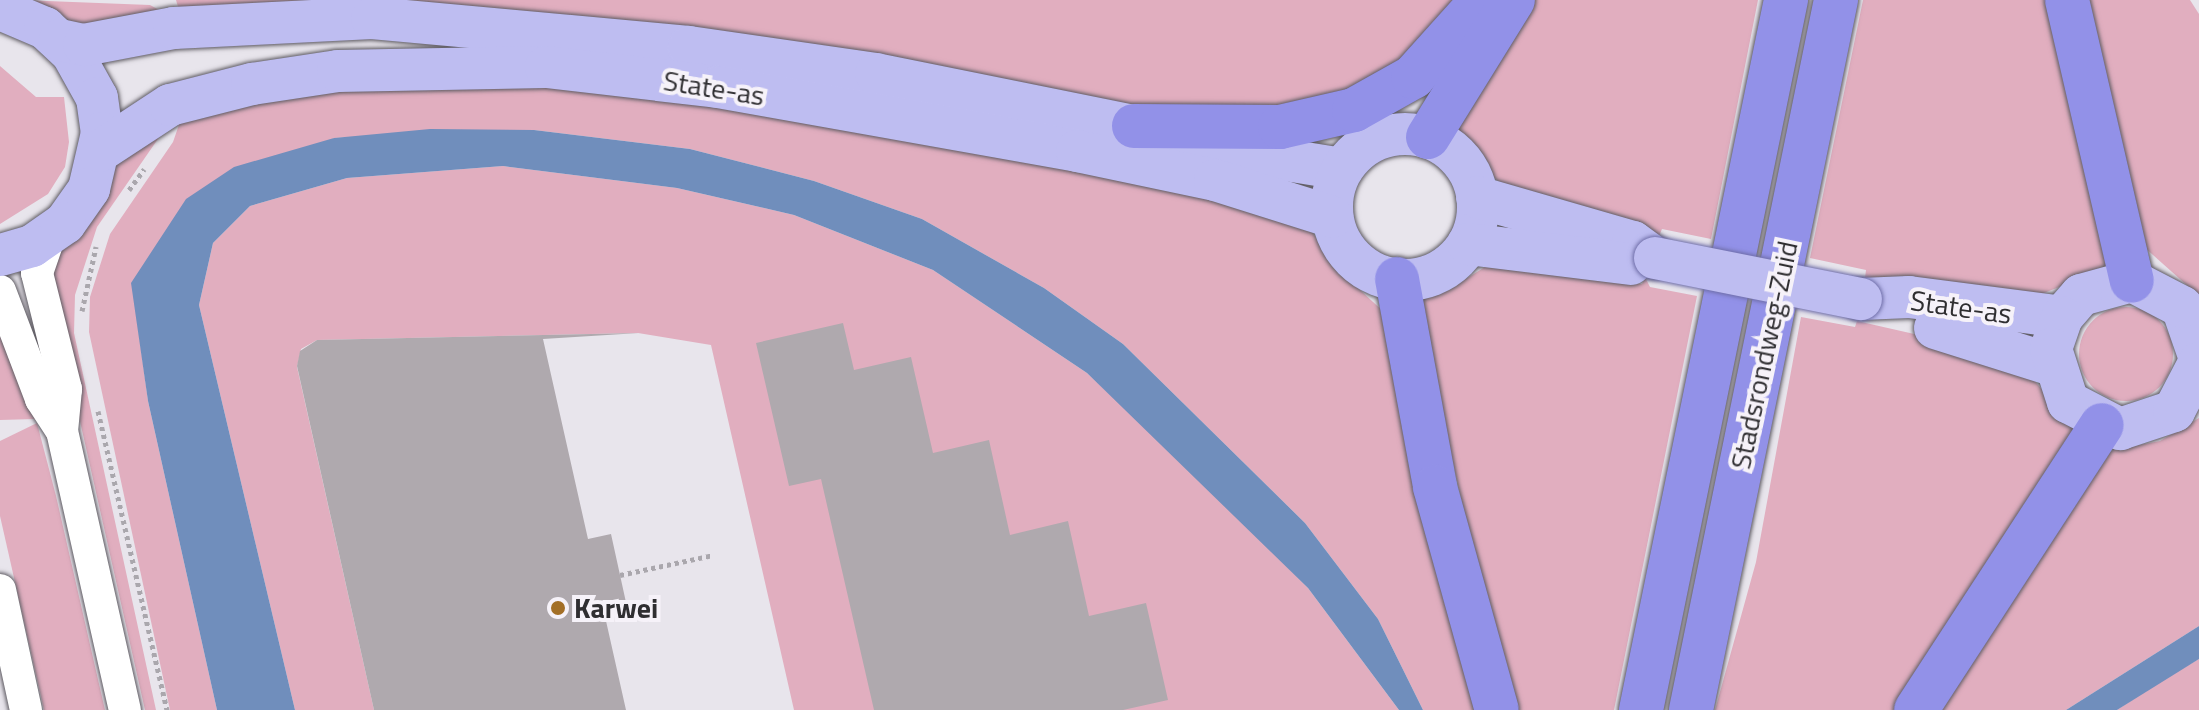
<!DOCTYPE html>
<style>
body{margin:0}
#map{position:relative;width:2199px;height:710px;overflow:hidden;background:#e8e5ec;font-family:"Titillium Web",sans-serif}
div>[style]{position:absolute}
.green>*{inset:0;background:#e1aebf}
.round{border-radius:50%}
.water>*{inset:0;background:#708ebc}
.building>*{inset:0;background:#afa9ae}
.path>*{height:5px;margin-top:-2.5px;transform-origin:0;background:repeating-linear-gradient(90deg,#aaa7ad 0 4px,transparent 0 8px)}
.roads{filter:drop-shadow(0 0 2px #5e5b62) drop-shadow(0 0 2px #5e5b62)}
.minor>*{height:32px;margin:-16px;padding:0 16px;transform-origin:16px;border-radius:16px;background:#fff}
.major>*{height:42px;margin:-21px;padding:0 21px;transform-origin:21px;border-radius:21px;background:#bebdf1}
.major>.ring{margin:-21px;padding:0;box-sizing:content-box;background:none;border:42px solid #bebdf1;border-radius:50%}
.highway>*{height:44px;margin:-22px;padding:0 22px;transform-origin:22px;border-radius:22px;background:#9291e8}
.bridges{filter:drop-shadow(0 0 2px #6f6ea8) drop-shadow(0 0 2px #6f6ea8)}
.major-bridge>*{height:42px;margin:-21px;padding:0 21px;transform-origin:21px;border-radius:21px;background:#bebdf1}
.dots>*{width:22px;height:22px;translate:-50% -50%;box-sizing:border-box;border:4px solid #f6f2f9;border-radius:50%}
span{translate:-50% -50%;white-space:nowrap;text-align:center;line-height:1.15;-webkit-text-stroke:8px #f6f2f9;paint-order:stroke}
.street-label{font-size:28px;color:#2f2e31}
.poi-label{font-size:28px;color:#2f2e31;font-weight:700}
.left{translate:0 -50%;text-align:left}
</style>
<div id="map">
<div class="green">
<div style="clip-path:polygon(21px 0,150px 5px,163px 12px,82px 29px)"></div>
<div style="clip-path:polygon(176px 0,1469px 0,1437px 39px,1342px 100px,1202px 113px,181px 17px)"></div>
<div style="clip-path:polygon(1525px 0,1758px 0,1711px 239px,1662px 229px,1659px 236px,1504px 187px,1449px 132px)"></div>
<div style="clip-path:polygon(1863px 0,2058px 0,2111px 267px,2036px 296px,1865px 278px,1866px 270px,1810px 258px)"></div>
<div style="clip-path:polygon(2083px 0,2190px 0,2199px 14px,2199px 296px,2144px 247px)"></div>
<div style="clip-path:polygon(0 66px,36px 97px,64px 97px,69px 142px,65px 167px,48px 194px,0 224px)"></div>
<div style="clip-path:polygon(582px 84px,1220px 192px,1311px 230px,1334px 266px,1385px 313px,1485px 710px,1423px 710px,1378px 619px,1305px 523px,1123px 344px,1044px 288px,922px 219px,814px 181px,690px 149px,534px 130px,334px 138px,132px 282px,148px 401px,217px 710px,170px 710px,89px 332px,90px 297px,110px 234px,173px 142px,181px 119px,284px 91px)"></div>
<div style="clip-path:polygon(160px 136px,97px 227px,75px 295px,74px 333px,156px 710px,145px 710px,50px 288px,53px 264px,115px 163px)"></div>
<div style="clip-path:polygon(503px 166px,677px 188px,794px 215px,933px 270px,1087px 373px,1204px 482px,1308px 588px,1399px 710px,794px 710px,711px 345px,638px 333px,317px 340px,301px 349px,297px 367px,374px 710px,295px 710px,199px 305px,213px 243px,250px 206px,347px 178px)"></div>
<div style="clip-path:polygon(1485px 267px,1642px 284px,1645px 277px,1650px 287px,1697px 296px,1614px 710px,1509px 710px,1415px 295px,1456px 285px)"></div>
<div class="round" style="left:2079px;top:307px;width:94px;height:94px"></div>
<div style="clip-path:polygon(1801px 317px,1855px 327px,1857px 321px,1945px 341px,2031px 377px,2079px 431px,1902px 710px,1715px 710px,1756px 562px)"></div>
<div style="clip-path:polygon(0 319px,35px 419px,0 420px)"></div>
<div style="clip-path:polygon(2199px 418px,2199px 626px,2066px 710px,1932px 710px,2092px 466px,2113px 450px,2160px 441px)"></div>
<div style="clip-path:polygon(37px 423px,56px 496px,105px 710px,44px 710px,0 516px,0 441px)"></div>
<div style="clip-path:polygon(2199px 659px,2199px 710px,2117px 710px,2159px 682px)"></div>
</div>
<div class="water">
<div style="clip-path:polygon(430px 129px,534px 130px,690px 149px,814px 181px,922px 219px,1044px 288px,1123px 344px,1305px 523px,1378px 619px,1423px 710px,1399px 710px,1308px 588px,1087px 373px,933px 270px,794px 215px,677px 188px,503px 166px,347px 178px,250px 206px,213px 243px,199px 305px,295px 710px,217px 710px,148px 401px,131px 283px,186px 199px,234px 167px,334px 138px)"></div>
<div style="clip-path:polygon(2199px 626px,2199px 659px,2117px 710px,2066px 710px)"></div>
</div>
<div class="building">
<div style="clip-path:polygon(843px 323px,854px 370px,911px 357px,933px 453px,989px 440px,1010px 535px,1068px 521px,1089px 616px,1146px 603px,1168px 700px,1123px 710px,874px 710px,821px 479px,789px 486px,756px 343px)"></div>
<div style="clip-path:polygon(639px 333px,543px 339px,588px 539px,611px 534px,620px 575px,627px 607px,604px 612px,626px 710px,374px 710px,297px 366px,300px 351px,317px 340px)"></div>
</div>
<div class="path">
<div style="left:129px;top:190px;width:26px;rotate:-54deg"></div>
<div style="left:82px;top:311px;width:66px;rotate:-77.7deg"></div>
<div style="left:98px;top:411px;width:307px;rotate:77deg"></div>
<div style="left:620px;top:575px;width:95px;rotate:-12.1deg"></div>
</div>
<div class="roads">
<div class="minor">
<div style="left:50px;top:235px;width:40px;rotate:108.9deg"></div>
<div style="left:37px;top:273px;width:120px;rotate:76deg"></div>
<div style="left:66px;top:389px;width:42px;rotate:95.4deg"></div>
<div style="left:62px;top:431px;width:286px;rotate:77.3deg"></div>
<div style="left:0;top:291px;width:116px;rotate:69.2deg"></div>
<div style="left:41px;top:399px;width:38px;rotate:57deg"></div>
<div style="left:0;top:590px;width:123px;rotate:77.8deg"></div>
</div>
<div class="major">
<div style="left:0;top:9px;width:49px;rotate:22.9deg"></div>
<div style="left:45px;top:28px;width:37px;rotate:43deg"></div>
<div style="left:72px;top:53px;width:51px;rotate:60.9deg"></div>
<div style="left:97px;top:98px;width:35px;rotate:82deg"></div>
<div style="left:102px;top:133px;width:57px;rotate:103.1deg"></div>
<div style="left:89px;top:189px;width:42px;rotate:125.2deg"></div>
<div style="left:65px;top:223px;width:40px;rotate:145.1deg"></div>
<div style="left:32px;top:246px;width:33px;rotate:164deg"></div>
<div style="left:60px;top:40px;width:25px;rotate:12deg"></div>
<div style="left:84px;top:45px;width:92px;rotate:-10.7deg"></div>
<div style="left:174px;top:28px;width:198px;rotate:-2.9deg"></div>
<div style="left:372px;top:18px;width:318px;rotate:5.2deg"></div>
<div style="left:689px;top:47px;width:189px;rotate:8.2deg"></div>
<div style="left:876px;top:74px;width:263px;rotate:11.4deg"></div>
<div style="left:1134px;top:126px;width:43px;rotate:21.8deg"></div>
<div style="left:1174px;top:142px;width:170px;rotate:9.1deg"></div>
<div class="ring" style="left:1332px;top:134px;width:104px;height:104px"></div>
<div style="left:100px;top:151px;width:84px;rotate:-33.3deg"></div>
<div style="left:170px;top:105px;width:85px;rotate:-14.4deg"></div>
<div style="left:252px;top:84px;width:87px;rotate:-8.6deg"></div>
<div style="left:338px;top:71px;width:208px;rotate:-1.1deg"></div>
<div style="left:546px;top:67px;width:173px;rotate:6.6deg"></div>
<div style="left:718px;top:87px;width:365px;rotate:10.1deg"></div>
<div style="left:1077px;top:151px;width:141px;rotate:11.9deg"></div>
<div style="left:1215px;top:180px;width:123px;rotate:17.5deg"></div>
<div style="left:1477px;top:197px;width:162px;rotate:16.1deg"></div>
<div style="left:1633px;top:242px;width:27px;rotate:36deg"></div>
<div style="left:1468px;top:244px;width:164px;rotate:7deg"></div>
<div style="left:1861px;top:299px;width:48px;rotate:-2.4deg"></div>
<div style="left:1909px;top:297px;width:154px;rotate:7.4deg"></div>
<div style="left:1935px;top:328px;width:123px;rotate:17.5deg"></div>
<div style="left:2199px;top:356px;width:52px;rotate:-109.1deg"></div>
<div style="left:2182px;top:307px;width:56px;rotate:-152.5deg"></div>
<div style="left:2132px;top:281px;width:53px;rotate:164.6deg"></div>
<div style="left:2081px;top:295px;width:29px;rotate:131deg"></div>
<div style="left:2062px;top:317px;width:34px;rotate:109deg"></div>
<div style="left:2051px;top:349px;width:56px;rotate:72.2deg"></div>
<div style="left:2068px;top:402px;width:59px;rotate:27.4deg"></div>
<div style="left:2120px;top:429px;width:57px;rotate:-18.4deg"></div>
<div style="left:2174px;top:411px;width:54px;rotate:-62.5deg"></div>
</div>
<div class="highway">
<div style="left:2067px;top:0;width:288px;rotate:77deg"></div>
<div style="left:1134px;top:126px;width:146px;rotate:0.4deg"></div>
<div style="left:1280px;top:127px;width:76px;rotate:-12.9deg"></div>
<div style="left:1354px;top:110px;width:68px;rotate:-29.2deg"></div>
<div style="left:1413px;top:77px;width:103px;rotate:-48.1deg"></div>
<div style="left:1428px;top:137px;width:161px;rotate:-58.2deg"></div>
<div style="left:1397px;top:279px;width:211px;rotate:79.6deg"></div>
<div style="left:1435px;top:487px;width:231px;rotate:74.5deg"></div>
<div style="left:1641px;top:710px;width:725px;rotate:-78.46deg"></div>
<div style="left:1691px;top:710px;width:725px;rotate:-78.46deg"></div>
<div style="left:1916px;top:710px;width:340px;rotate:-56.9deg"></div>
</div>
</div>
<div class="bridges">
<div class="major-bridge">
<div style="left:1655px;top:258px;width:210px;rotate:11.3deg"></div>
</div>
</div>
<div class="dots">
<div style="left:558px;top:608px;background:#a36f27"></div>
</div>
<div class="street-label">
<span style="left:714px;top:88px;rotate:9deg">State-as</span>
<span style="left:1961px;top:307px;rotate:8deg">State-as</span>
<span style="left:1764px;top:355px;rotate:-78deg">Stadsrondweg-Zuid</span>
</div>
<div class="poi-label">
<span class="left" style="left:574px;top:608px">Karwei</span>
</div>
</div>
